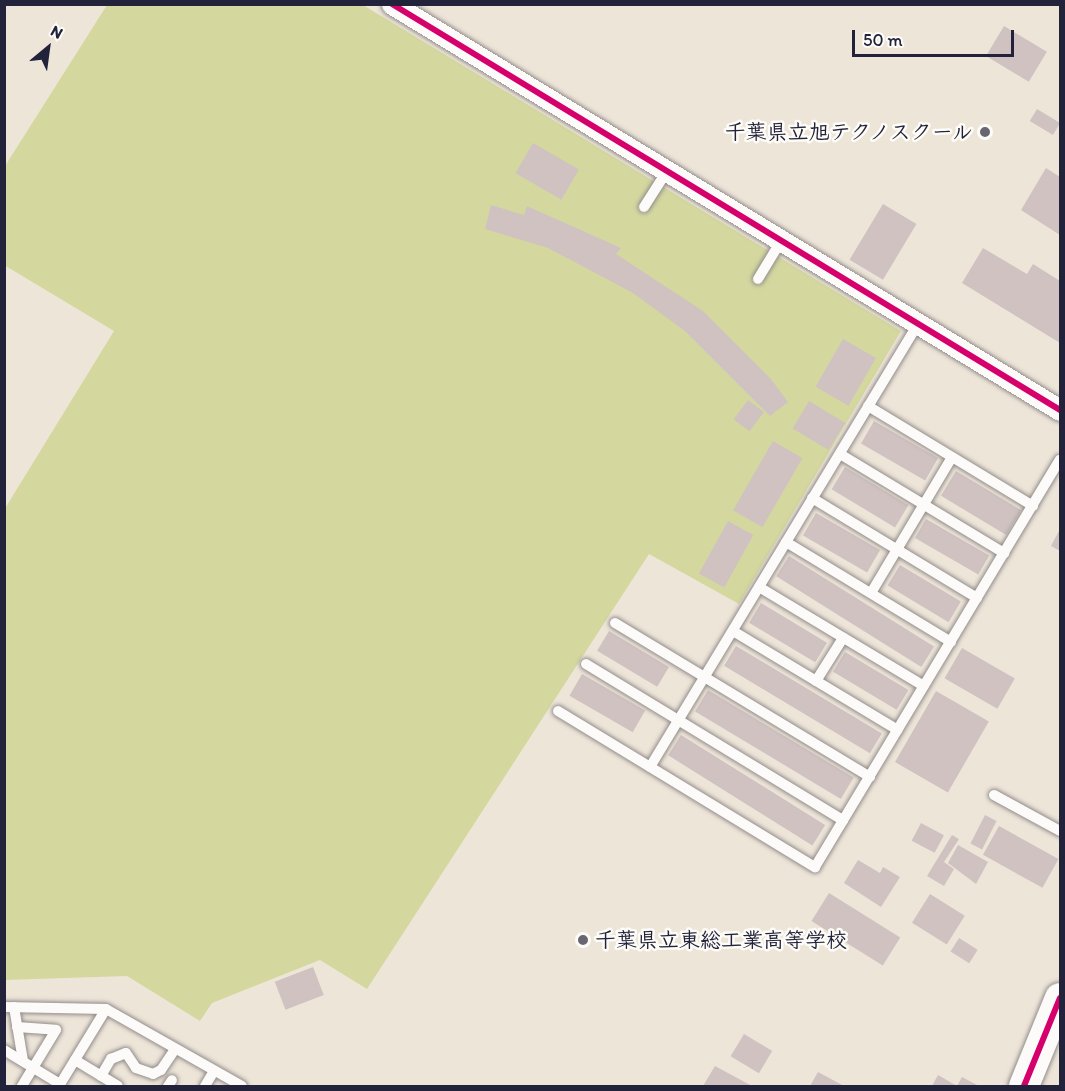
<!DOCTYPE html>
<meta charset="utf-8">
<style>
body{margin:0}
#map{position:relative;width:1065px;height:1091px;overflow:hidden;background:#eee5d9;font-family:Itim,"Klee One",sans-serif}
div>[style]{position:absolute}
.green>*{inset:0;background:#d4d89f}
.building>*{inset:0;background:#cfc2c1;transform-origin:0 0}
.roads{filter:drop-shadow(0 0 2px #928d8b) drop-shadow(0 0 2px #928d8b)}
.lane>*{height:10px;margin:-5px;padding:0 5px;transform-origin:5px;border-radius:5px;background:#fcfbf9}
.street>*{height:21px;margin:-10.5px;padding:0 10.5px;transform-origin:10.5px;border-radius:10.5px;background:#fcfbf9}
.secondary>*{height:30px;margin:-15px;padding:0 15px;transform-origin:15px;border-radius:15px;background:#fcfbf9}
.cycleway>*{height:6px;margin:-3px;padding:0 3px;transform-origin:3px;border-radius:3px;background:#d6006c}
.dots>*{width:16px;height:16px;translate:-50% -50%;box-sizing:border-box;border:3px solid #fdfcf7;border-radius:50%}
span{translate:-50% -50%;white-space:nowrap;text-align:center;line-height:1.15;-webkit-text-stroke:5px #fdfcf7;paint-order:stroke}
.poi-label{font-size:21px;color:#22223b;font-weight:700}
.right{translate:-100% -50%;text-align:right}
.left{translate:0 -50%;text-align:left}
.frame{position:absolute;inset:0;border:6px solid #22223b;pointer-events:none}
.north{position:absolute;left:18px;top:18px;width:60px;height:60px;-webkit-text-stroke:4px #fdfcf7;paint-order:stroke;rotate:29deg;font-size:16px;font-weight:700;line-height:24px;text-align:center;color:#22223b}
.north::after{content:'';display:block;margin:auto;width:21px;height:27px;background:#22223b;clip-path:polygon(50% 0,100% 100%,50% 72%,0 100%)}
.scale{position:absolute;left:852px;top:30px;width:162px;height:27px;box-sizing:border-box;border:3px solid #22223b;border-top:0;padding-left:8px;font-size:18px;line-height:21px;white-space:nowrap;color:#22223b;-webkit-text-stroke:4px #fdfcf7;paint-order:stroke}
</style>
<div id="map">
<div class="green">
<div style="clip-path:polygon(107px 5px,363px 5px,901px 331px,739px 604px,649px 554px,367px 989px,320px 960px,212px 1003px,200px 1021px,127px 976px,5px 980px,4px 510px,114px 331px,4px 265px,5px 166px)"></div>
</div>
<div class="building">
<div style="left:1004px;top:26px;width:50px;height:35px;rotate:31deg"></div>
<div style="left:1037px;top:109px;width:27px;height:14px;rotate:31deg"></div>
<div style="left:533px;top:143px;width:53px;height:35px;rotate:30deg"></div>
<div style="clip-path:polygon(1046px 168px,1060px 177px,1060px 235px,1021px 210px)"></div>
<div style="left:883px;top:204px;width:39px;height:65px;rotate:31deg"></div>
<div style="clip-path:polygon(491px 205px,524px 215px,527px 206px,621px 248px,616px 254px,703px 311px,771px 379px,788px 402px,770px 416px,686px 332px,633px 293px,548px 248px,485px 229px)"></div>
<div style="clip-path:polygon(983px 248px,1027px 274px,1033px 264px,1060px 281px,1060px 343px,962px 283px)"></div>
<div style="left:843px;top:339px;width:38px;height:55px;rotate:30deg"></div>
<div style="left:748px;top:400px;width:20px;height:24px;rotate:37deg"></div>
<div style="left:809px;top:401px;width:42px;height:32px;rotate:31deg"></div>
<div style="left:874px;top:421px;width:74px;height:26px;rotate:30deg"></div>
<div style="left:773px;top:441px;width:34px;height:80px;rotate:30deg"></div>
<div style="left:845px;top:467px;width:74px;height:26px;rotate:31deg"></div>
<div style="left:956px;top:471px;width:76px;height:29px;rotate:31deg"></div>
<div style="left:816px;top:513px;width:74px;height:26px;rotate:30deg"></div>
<div style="left:926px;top:519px;width:73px;height:22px;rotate:30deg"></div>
<div style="left:728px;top:521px;width:29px;height:60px;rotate:29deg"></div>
<div style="clip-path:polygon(1060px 529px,1060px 551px,1051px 546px)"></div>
<div style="left:789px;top:556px;width:171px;height:24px;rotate:32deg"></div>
<div style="left:900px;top:565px;width:71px;height:24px;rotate:31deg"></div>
<div style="left:761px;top:603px;width:77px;height:23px;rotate:31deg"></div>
<div style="left:609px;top:631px;width:70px;height:23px;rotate:31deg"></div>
<div style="left:736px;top:646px;width:170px;height:23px;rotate:31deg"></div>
<div style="left:962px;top:648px;width:61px;height:35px;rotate:30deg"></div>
<div style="left:845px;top:652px;width:74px;height:23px;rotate:31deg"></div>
<div style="left:582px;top:674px;width:73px;height:25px;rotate:30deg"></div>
<div style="left:708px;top:690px;width:170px;height:25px;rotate:31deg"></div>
<div style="left:936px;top:691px;width:61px;height:82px;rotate:30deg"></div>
<div style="left:681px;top:735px;width:170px;height:24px;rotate:32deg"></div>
<div style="left:985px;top:815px;width:13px;height:32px;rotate:27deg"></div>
<div style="left:921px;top:823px;width:26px;height:20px;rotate:28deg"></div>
<div style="left:999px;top:826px;width:68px;height:33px;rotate:29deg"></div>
<div style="clip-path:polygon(952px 835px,959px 839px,944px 862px,954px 869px,944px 886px,927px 876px)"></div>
<div style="clip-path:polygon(958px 845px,988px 862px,976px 884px,948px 863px)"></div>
<div style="clip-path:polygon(858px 860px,880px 873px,883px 867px,900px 877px,881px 907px,844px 883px)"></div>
<div style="left:829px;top:893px;width:84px;height:33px;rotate:32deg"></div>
<div style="left:930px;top:894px;width:41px;height:34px;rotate:32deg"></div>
<div style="left:959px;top:938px;width:22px;height:16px;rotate:32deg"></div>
<div style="left:313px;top:967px;width:30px;height:41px;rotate:69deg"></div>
<div style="left:744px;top:1034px;width:33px;height:26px;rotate:31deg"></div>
<div style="clip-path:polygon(715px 1066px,752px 1086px,703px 1086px)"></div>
<div style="clip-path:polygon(818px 1072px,844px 1086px,810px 1086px)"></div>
<div style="clip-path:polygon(938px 1075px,957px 1086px,962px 1077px,979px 1086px,932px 1086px)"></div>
</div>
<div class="roads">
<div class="lane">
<div style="left:644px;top:207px;width:43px;rotate:-57.4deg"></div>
<div style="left:758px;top:279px;width:44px;rotate:-58.8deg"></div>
<div style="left:868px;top:406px;width:193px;rotate:31.2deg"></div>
<div style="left:840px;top:454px;width:192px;rotate:31.1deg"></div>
<div style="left:812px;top:498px;width:193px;rotate:31.2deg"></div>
<div style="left:786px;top:542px;width:193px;rotate:31.2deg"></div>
<div style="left:759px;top:587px;width:192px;rotate:31deg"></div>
<div style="left:871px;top:593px;width:158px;rotate:-59.2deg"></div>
<div style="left:615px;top:623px;width:298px;rotate:31.1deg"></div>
<div style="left:733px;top:631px;width:192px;rotate:31deg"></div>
<div style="left:586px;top:664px;width:301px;rotate:31.3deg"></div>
<div style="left:816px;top:681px;width:51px;rotate:-57.9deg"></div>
<div style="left:558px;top:711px;width:301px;rotate:31.3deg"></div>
<div style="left:815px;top:867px;width:475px;rotate:-59deg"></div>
<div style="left:650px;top:767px;width:518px;rotate:-58.83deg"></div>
<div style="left:994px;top:795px;width:75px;rotate:28.6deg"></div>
<div style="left:4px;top:1007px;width:102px;rotate:1.1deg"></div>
<div style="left:106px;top:1009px;width:156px;rotate:29.5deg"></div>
<div style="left:14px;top:1007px;width:55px;rotate:80.5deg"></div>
<div style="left:17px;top:1027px;width:39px;rotate:4deg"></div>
<div style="left:56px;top:1030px;width:66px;rotate:121.3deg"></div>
<div style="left:4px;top:1050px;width:66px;rotate:31.3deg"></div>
<div style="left:75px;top:1060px;width:50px;rotate:31.2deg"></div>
<div style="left:101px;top:1076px;width:20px;rotate:-60deg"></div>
<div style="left:111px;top:1059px;width:16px;rotate:-22deg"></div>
<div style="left:126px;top:1053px;width:18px;rotate:56deg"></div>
<div style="left:136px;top:1068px;width:18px;rotate:19deg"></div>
<div style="left:153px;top:1074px;width:9px;rotate:-27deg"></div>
<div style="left:161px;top:1070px;width:25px;rotate:-56deg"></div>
<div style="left:59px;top:1086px;width:90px;rotate:-58.6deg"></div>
<div style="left:168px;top:1086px;width:7px;rotate:-56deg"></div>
<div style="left:205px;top:1086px;width:17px;rotate:-59deg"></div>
</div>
<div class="street">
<div style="left:392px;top:4px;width:782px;rotate:31.29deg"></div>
</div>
<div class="secondary">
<div style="left:1024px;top:1086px;width:95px;rotate:-67.8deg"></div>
</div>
</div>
<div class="cycleway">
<div style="left:392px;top:4px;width:782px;rotate:31.29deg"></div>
<div style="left:1024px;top:1086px;width:95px;rotate:-67.8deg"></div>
</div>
<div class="dots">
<div style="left:985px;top:132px;background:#696672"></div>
<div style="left:583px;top:940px;background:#696672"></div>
</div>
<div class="poi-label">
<span class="right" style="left:973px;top:132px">千葉県立旭テクノスクール</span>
<span class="left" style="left:595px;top:940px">千葉県立東総工業高等学校</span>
</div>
<div class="frame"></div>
<div class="north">N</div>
<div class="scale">50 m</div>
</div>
